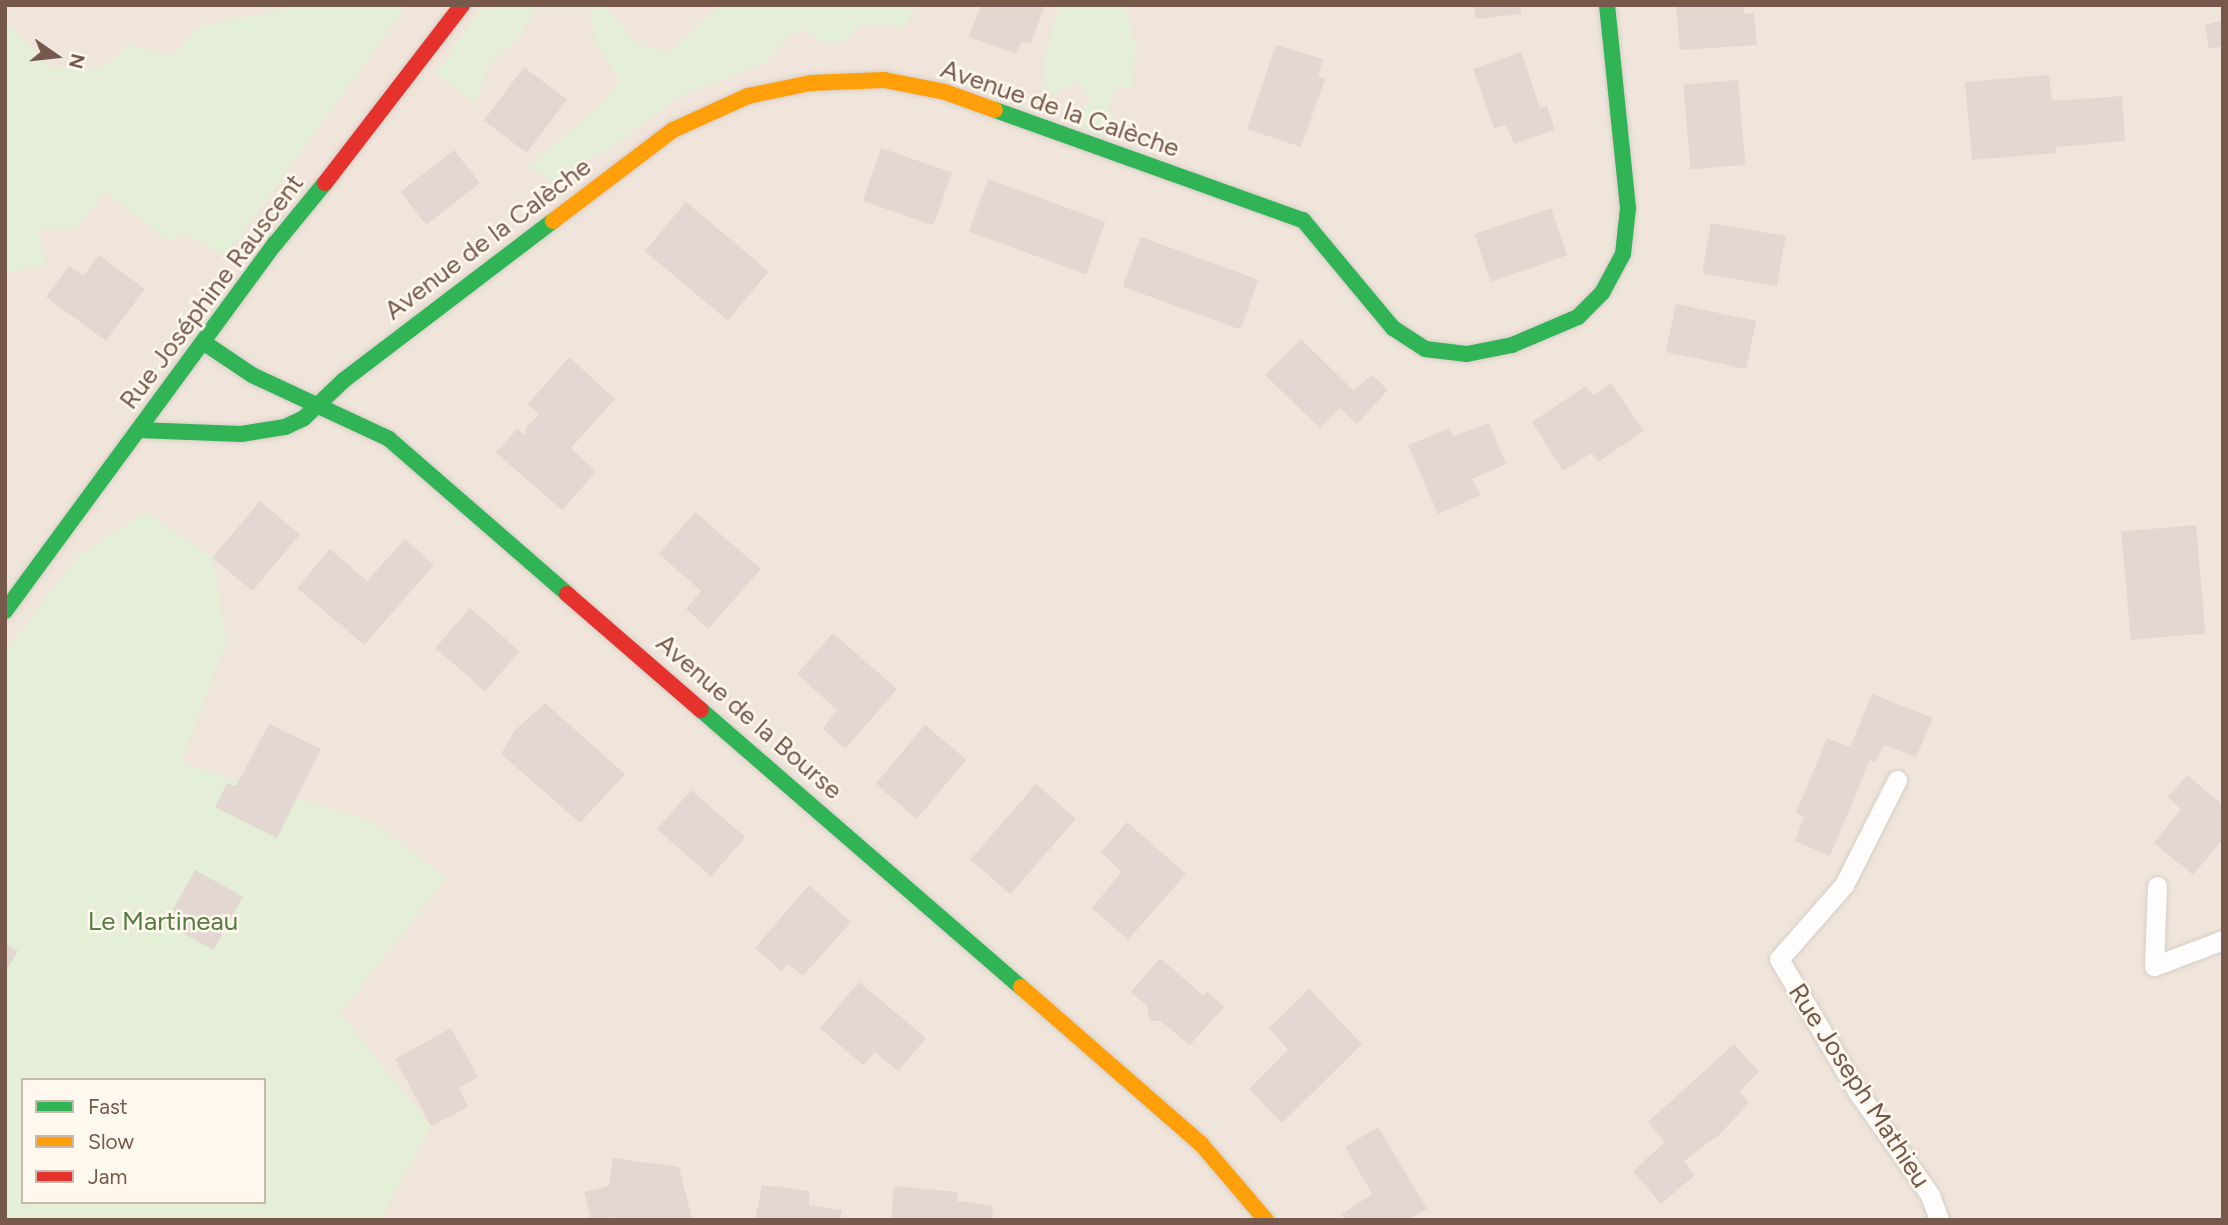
<!DOCTYPE html>
<meta charset="utf-8">
<style>
body{margin:0}
#map{position:relative;width:2228px;height:1225px;overflow:hidden;background:#f7f2ec;font-family:Figtree,sans-serif}
div>[style]{position:absolute}
.residential>*{inset:0;background:#f0e5da}
.green>*{inset:0;background:#e5eed7}
.building>*{inset:0;background:#e2d8d1;transform-origin:0 0}
.roads{filter:drop-shadow(0 0 2px #d6cec9) drop-shadow(0 0 2px #d6cec9)}
.lane>*{height:19px;margin:-9.5px;padding:0 9.5px;transform-origin:9.5px;border-radius:9.5px;background:#fefdfc}
.fast>*{height:16px;margin:-8px;padding:0 8px;transform-origin:8px;border-radius:8px;background:#30b455}
.slow>*{height:16px;margin:-8px;padding:0 8px;transform-origin:8px;border-radius:8px;background:#ff9f0a}
.jam>*{height:16px;margin:-8px;padding:0 8px;transform-origin:8px;border-radius:8px;background:#e5322d}
span{translate:-50% -50%;white-space:nowrap;text-align:center;line-height:1.15;-webkit-text-stroke:5px #fff8ee;paint-order:stroke}
.street-label{font-size:26px;color:#77594b}
.park-label{font-size:26px;color:#577d43}
.frame{position:absolute;inset:0;border:7px solid #77594b;pointer-events:none}
.legend{position:absolute;left:21px;top:1078px;width:245px;height:126px;box-sizing:border-box;background:#fff8ee;border:2px solid #c9b8ad;margin:0;padding:9px 12px;list-style:none;font-size:21px;color:#77594b}
.legend li{display:flex;align-items:center;gap:14px;height:35px}
.legend b{width:35px;border:2px solid #c9b8ad}
.north{position:absolute;left:21px;top:21px;width:70px;height:70px;-webkit-text-stroke:5px #fff8ee;paint-order:stroke;rotate:104deg;font-size:19px;font-weight:700;line-height:28px;text-align:center;color:#77594b}
.north::after{content:'';display:block;margin:auto;width:24px;height:32px;background:#77594b;clip-path:polygon(50% 0,100% 100%,50% 72%,0 100%)}
</style>
<div id="map">
<div class="residential">
<div style="clip-path:polygon(evenodd,5px 5px,2223px 5px,2223px 1220px,5px 1220px,5px 5px,23px 1080px,264px 1080px,264px 1202px,23px 1202px,23px 1080px)"></div>
</div>
<div class="green">
<div style="clip-path:polygon(304px 5px,407px 5px,225px 257px,186px 234px,170px 241px,105px 192px,75px 229px,38px 230px,45px 266px,5px 273px,5px 21px,51px 68px,104px 68px,128px 45px,172px 56px,200px 26px)"></div>
<div style="clip-path:polygon(484px 5px,604px 5px,636px 44px,669px 53px,721px 5px,916px 5px,906px 27px,862px 24px,841px 44px,823px 44px,803px 29px,790px 34px,767px 62px,680px 96px,608px 150px,581px 162px,557px 183px,528px 168px,598px 107px,620px 80px,596px 43px,590px 9px,535px 10px,516px 41px,487px 66px,475px 103px,435px 73px)"></div>
<div style="clip-path:polygon(1059px 5px,1125px 5px,1135px 43px,1133px 87px,1115px 89px,1109px 106px,1117px 131px,1099px 139px,1075px 123px,1090px 98px,1078px 82px,1046px 98px,1045px 59px)"></div>
<div style="clip-path:polygon(evenodd,146px 512px,213px 558px,226px 642px,181px 763px,373px 822px,446px 878px,340px 1013px,431px 1126px,380px 1220px,5px 1220px,5px 652px,77px 557px,146px 512px,23px 1080px,264px 1080px,264px 1202px,23px 1202px,23px 1080px)"></div>
</div>
<div class="building">
<div style="clip-path:polygon(981px 5px,1039px 5px,1044px 8px,1031px 43px,1022px 41px,1016px 54px,969px 37px)"></div>
<div style="clip-path:polygon(1474px 5px,1521px 5px,1521px 14px,1476px 19px)"></div>
<div style="clip-path:polygon(1676px 5px,1743px 5px,1744px 14px,1754px 13px,1757px 45px,1680px 50px)"></div>
<div style="clip-path:polygon(2223px 20px,2223px 46px,2209px 49px,2205px 25px)"></div>
<div style="clip-path:polygon(1276px 45px,1323px 59px,1318px 76px,1325px 79px,1301px 147px,1247px 129px)"></div>
<div style="clip-path:polygon(1521px 52px,1540px 108px,1547px 106px,1555px 130px,1514px 144px,1506px 125px,1494px 128px,1473px 69px)"></div>
<div style="left:524px;top:67px;width:54px;height:67px;rotate:37deg"></div>
<div style="clip-path:polygon(2049px 75px,2052px 101px,2122px 96px,2125px 141px,2057px 147px,2055px 153px,1972px 160px,1965px 82px)"></div>
<div style="left:1738px;top:80px;width:85px;height:55px;rotate:85deg"></div>
<div style="left:881px;top:148px;width:75px;height:56px;rotate:19deg"></div>
<div style="left:454px;top:150px;width:42px;height:68px;rotate:52deg"></div>
<div style="left:988px;top:179px;width:125px;height:56px;rotate:20deg"></div>
<div style="left:686px;top:202px;width:108px;height:64px;rotate:40deg"></div>
<div style="left:1551px;top:208px;width:50px;height:81px;rotate:71deg"></div>
<div style="left:1711px;top:223px;width:76px;height:51px;rotate:10deg"></div>
<div style="left:1141px;top:237px;width:125px;height:53px;rotate:20deg"></div>
<div style="clip-path:polygon(99px 255px,145px 289px,106px 341px,46px 297px,69px 266px,83px 276px)"></div>
<div style="left:1676px;top:304px;width:82px;height:49px;rotate:12deg"></div>
<div style="clip-path:polygon(1301px 339px,1353px 390px,1372px 375px,1388px 390px,1357px 424px,1340px 408px,1320px 428px,1265px 375px)"></div>
<div style="clip-path:polygon(569px 357px,615px 399px,571px 448px,596px 472px,562px 510px,496px 453px,517px 429px,524px 435px,527px 427px,539px 414px,528px 404px)"></div>
<div style="clip-path:polygon(1611px 383px,1644px 431px,1598px 462px,1592px 453px,1563px 471px,1532px 422px,1586px 386px,1593px 395px)"></div>
<div style="clip-path:polygon(1489px 423px,1506px 464px,1472px 479px,1481px 495px,1438px 514px,1408px 445px,1448px 429px,1454px 436px)"></div>
<div style="left:260px;top:501px;width:52px;height:74px;rotate:40deg"></div>
<div style="clip-path:polygon(695px 512px,761px 569px,708px 629px,686px 609px,701px 591px,659px 554px)"></div>
<div style="left:2196px;top:525px;width:109px;height:75px;rotate:85deg"></div>
<div style="clip-path:polygon(405px 539px,434px 565px,364px 645px,297px 588px,330px 549px,367px 581px)"></div>
<div style="left:470px;top:608px;width:66px;height:53px;rotate:41deg"></div>
<div style="clip-path:polygon(833px 633px,897px 689px,845px 749px,823px 729px,837px 710px,797px 674px)"></div>
<div style="clip-path:polygon(1872px 694px,1933px 718px,1916px 757px,1884px 745px,1876px 762px,1870px 760px,1830px 856px,1795px 841px,1804px 817px,1796px 813px,1827px 738px,1850px 747px)"></div>
<div style="clip-path:polygon(545px 703px,625px 774px,580px 823px,501px 754px,515px 730px)"></div>
<div style="clip-path:polygon(269px 724px,321px 749px,277px 838px,215px 807px,227px 783px,236px 786px)"></div>
<div style="left:925px;top:725px;width:54px;height:77px;rotate:40deg"></div>
<div style="clip-path:polygon(2187px 775px,2223px 805px,2223px 839px,2193px 875px,2154px 843px,2181px 809px,2168px 797px)"></div>
<div style="left:1036px;top:784px;width:53px;height:100px;rotate:41deg"></div>
<div style="left:691px;top:790px;width:72px;height:52px;rotate:41deg"></div>
<div style="clip-path:polygon(1127px 822px,1186px 874px,1128px 940px,1092px 908px,1121px 872px,1101px 852px)"></div>
<div style="left:195px;top:870px;width:55px;height:61px;rotate:29deg"></div>
<div style="clip-path:polygon(809px 885px,851px 922px,803px 976px,788px 964px,781px 971px,755px 948px)"></div>
<div style="clip-path:polygon(5px 944px,18px 951px,5px 973px)"></div>
<div style="clip-path:polygon(1160px 958px,1203px 995px,1207px 991px,1224px 1007px,1190px 1045px,1160px 1021px,1150px 1021px,1147px 1006px,1131px 992px)"></div>
<div style="clip-path:polygon(859px 982px,926px 1038px,898px 1071px,875px 1052px,863px 1065px,820px 1028px)"></div>
<div style="clip-path:polygon(1309px 989px,1362px 1044px,1282px 1123px,1249px 1089px,1288px 1050px,1269px 1028px)"></div>
<div style="clip-path:polygon(451px 1028px,478px 1077px,459px 1088px,468px 1107px,431px 1126px,395px 1059px)"></div>
<div style="clip-path:polygon(1734px 1044px,1759px 1072px,1740px 1091px,1749px 1103px,1720px 1134px,1684px 1161px,1695px 1175px,1661px 1204px,1633px 1171px,1665px 1142px,1648px 1122px)"></div>
<div style="clip-path:polygon(1378px 1127px,1427px 1209px,1408px 1220px,1345px 1220px,1342px 1214px,1372px 1194px,1345px 1147px)"></div>
<div style="clip-path:polygon(613px 1158px,679px 1167px,692px 1219px,613px 1220px,612px 1217px,591px 1220px,584px 1192px,609px 1186px)"></div>
<div style="clip-path:polygon(762px 1185px,810px 1191px,809px 1205px,842px 1210px,841px 1220px,755px 1220px)"></div>
<div style="clip-path:polygon(894px 1186px,958px 1192px,957px 1201px,993px 1206px,992px 1220px,891px 1220px)"></div>
</div>
<div class="roads">
<div class="lane">
<div style="left:1897px;top:780px;width:118px;rotate:116.8deg"></div>
<div style="left:1844px;top:885px;width:98px;rotate:131.3deg"></div>
<div style="left:1779px;top:959px;width:153px;rotate:59.4deg"></div>
<div style="left:1857px;top:1091px;width:127px;rotate:54.9deg"></div>
<div style="left:1930px;top:1195px;width:27px;rotate:70deg"></div>
<div style="left:2157px;top:886px;width:80px;rotate:92.1deg"></div>
<div style="left:2154px;top:966px;width:74px;rotate:-20.6deg"></div>
</div>
<div class="fast">
<div style="left:995px;top:110px;width:327px;rotate:19.7deg"></div>
<div style="left:1303px;top:220px;width:141px;rotate:50.2deg"></div>
<div style="left:1393px;top:328px;width:38px;rotate:33deg"></div>
<div style="left:1425px;top:349px;width:42px;rotate:6.8deg"></div>
<div style="left:1467px;top:354px;width:46px;rotate:-11.3deg"></div>
<div style="left:1512px;top:345px;width:72px;rotate:-23deg"></div>
<div style="left:1578px;top:317px;width:34px;rotate:-45deg"></div>
<div style="left:1602px;top:293px;width:44px;rotate:-61.7deg"></div>
<div style="left:1623px;top:254px;width:46px;rotate:-83.8deg"></div>
<div style="left:1628px;top:208px;width:204px;rotate:-95.9deg"></div>
<div style="left:203px;top:342px;width:59px;rotate:34deg"></div>
<div style="left:252px;top:375px;width:151px;rotate:25deg"></div>
<div style="left:389px;top:439px;width:236px;rotate:41deg"></div>
<div style="left:138px;top:430px;width:103px;rotate:2.2deg"></div>
<div style="left:241px;top:434px;width:45px;rotate:-9deg"></div>
<div style="left:285px;top:427px;width:21px;rotate:-25deg"></div>
<div style="left:304px;top:418px;width:55px;rotate:-43.5deg"></div>
<div style="left:344px;top:380px;width:263px;rotate:-37.3deg"></div>
<div style="left:5px;top:611px;width:456px;rotate:-53.7deg"></div>
<div style="left:275px;top:244px;width:79px;rotate:-50.7deg"></div>
<div style="left:701px;top:710px;width:423px;rotate:40.9deg"></div>
</div>
<div class="slow">
<div style="left:553px;top:221px;width:151px;rotate:-37.2deg"></div>
<div style="left:673px;top:130px;width:82px;rotate:-24.4deg"></div>
<div style="left:748px;top:96px;width:64px;rotate:-11.7deg"></div>
<div style="left:811px;top:83px;width:73px;rotate:-2.4deg"></div>
<div style="left:884px;top:80px;width:62px;rotate:11.1deg"></div>
<div style="left:945px;top:92px;width:53px;rotate:19.8deg"></div>
<div style="left:1021px;top:987px;width:239px;rotate:41.1deg"></div>
<div style="left:1201px;top:1144px;width:100px;rotate:49.5deg"></div>
</div>
<div class="jam">
<div style="left:325px;top:183px;width:225px;rotate:-52.4deg"></div>
<div style="left:567px;top:594px;width:177px;rotate:40.9deg"></div>
</div>
</div>
<div class="street-label">
<span style="left:1060px;top:109px;rotate:19deg">Avenue de la Calèche</span>
<span style="left:488px;top:239px;rotate:-37deg">Avenue de la Calèche</span>
<span style="left:212px;top:292px;rotate:-53deg">Rue Joséphine Rauscent</span>
<span style="left:749px;top:717px;rotate:41deg">Avenue de la Bourse</span>
<span style="left:1859px;top:1086px;rotate:57deg">Rue Joseph Mathieu</span>
</div>
<div class="park-label">
<span style="left:163px;top:922px">Le Martineau</span>
</div>
<div class="frame"></div>
<ul class="legend">
<li><b style="height:9px;background:#30b455"></b>Fast</li>
<li><b style="height:9px;background:#ff9f0a"></b>Slow</li>
<li><b style="height:9px;background:#e5322d"></b>Jam</li>
</ul>
<div class="north">N</div>
</div>
